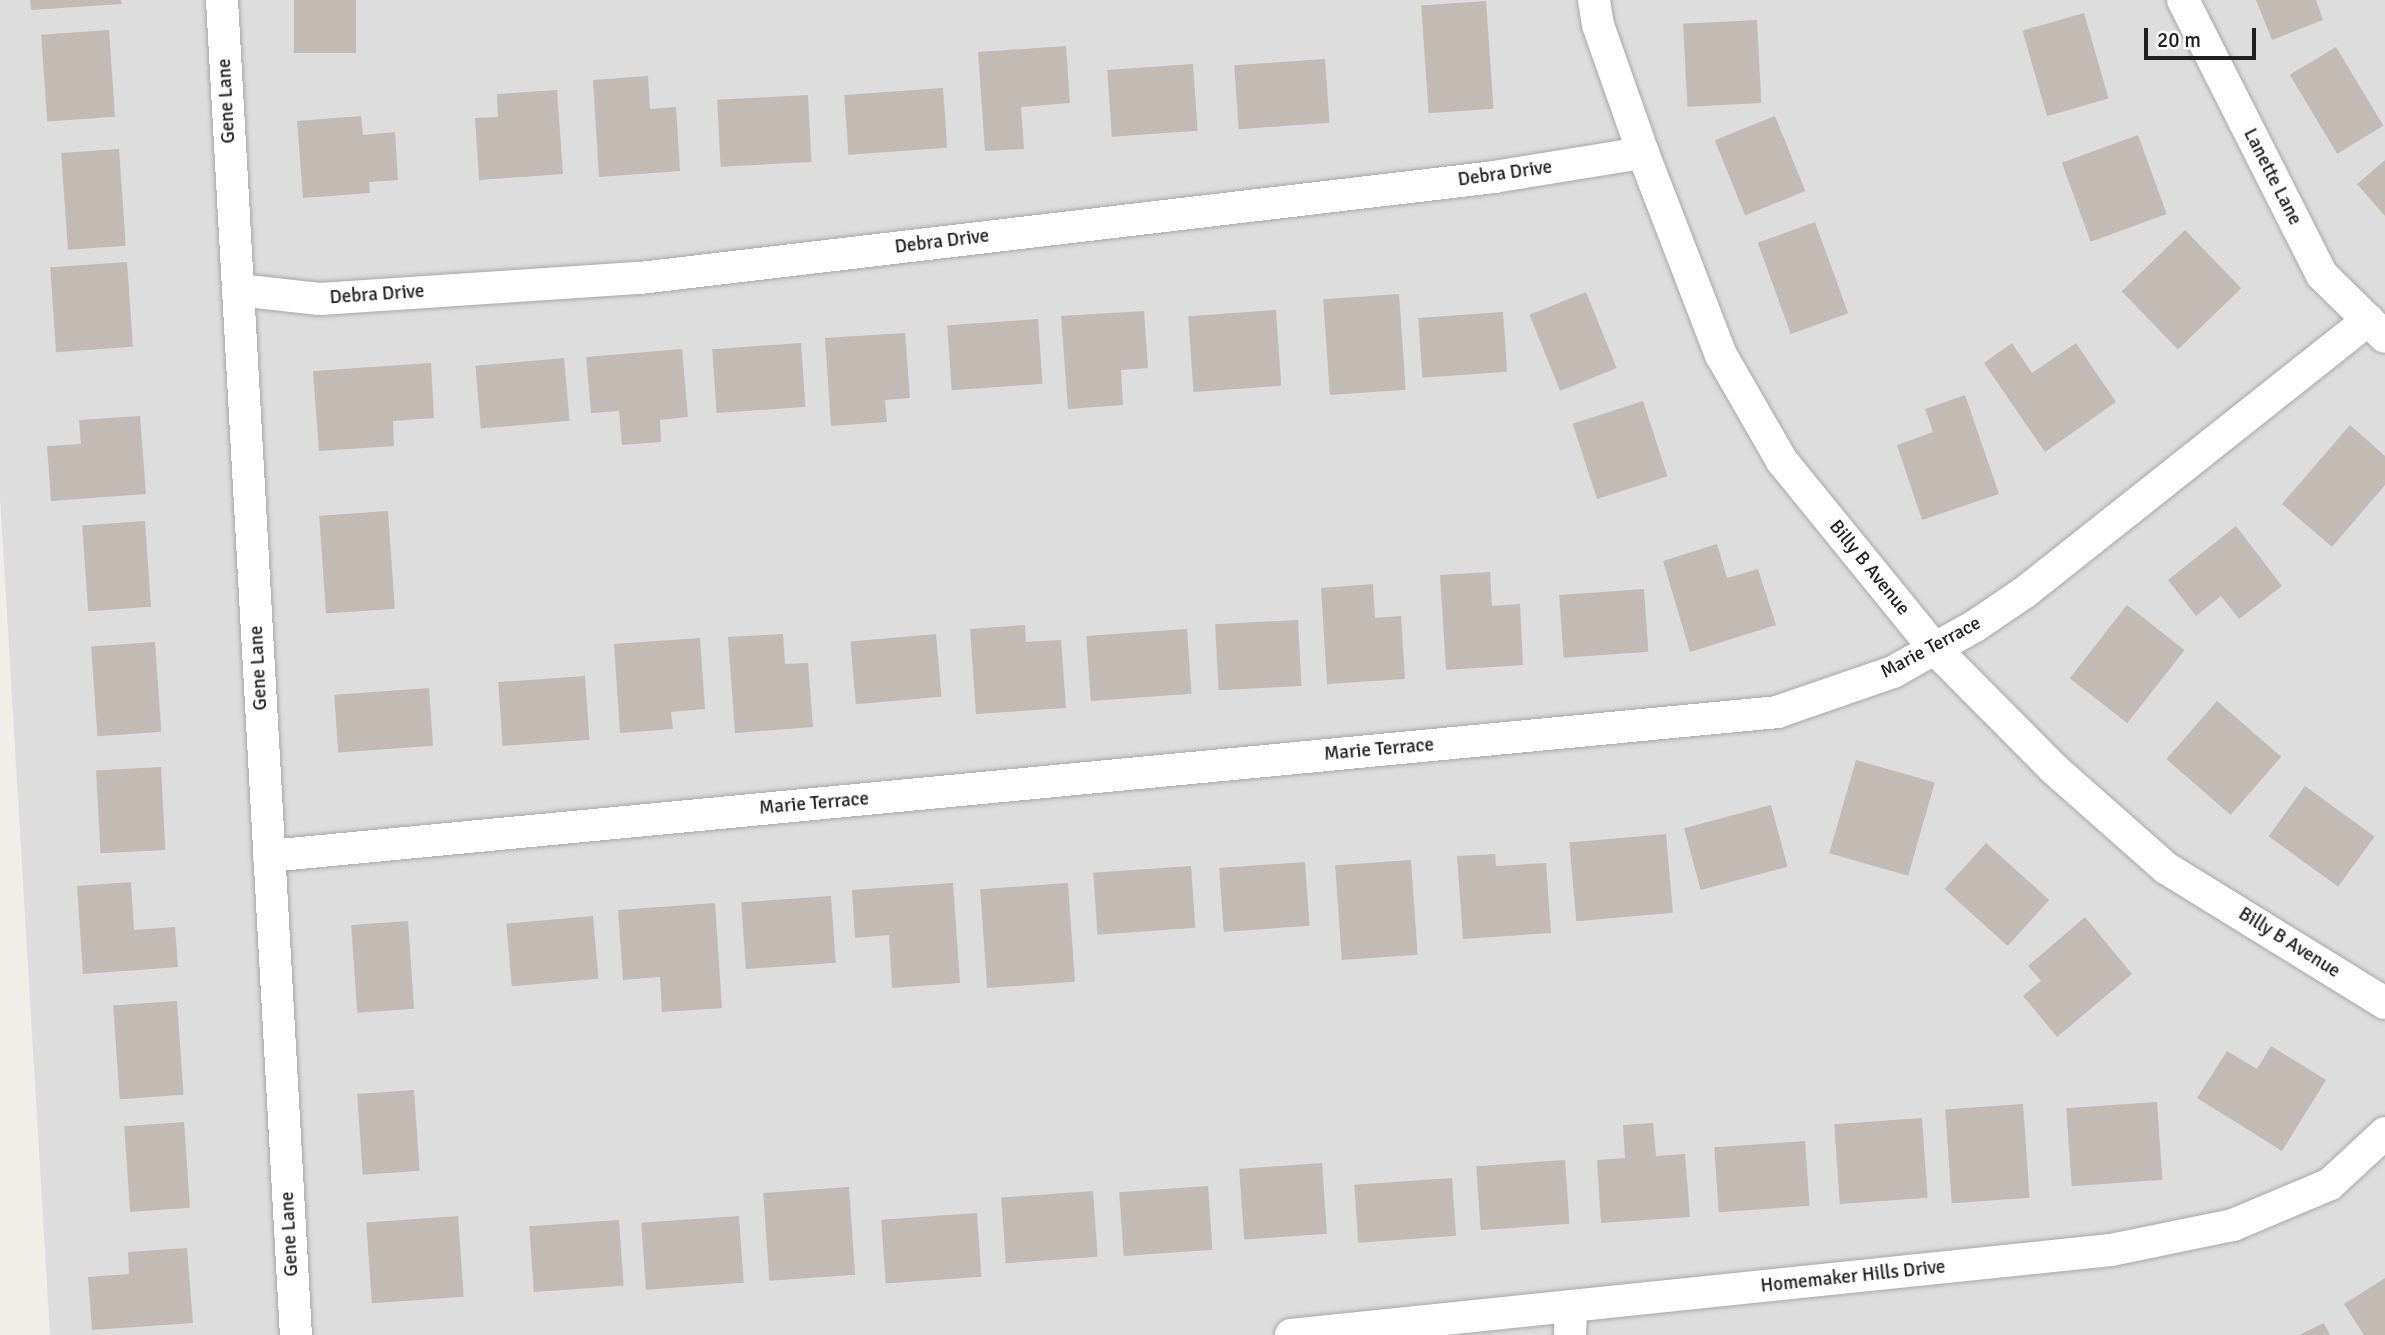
<!DOCTYPE html>
<style>
body{margin:0}
#map{position:relative;width:2385px;height:1335px;overflow:hidden;background:#f1eee7;font-family:Signika,sans-serif}
div>[style]{position:absolute}
.residential>*{inset:0;background:#dedddd}
.building>*{inset:0;background:#c2bab3;transform-origin:0 0}
.roads{filter:drop-shadow(0 0 2px #a7a7a7) drop-shadow(0 0 2px #a7a7a7)}
.minor>*{height:32px;margin:-16px;padding:0 16px;transform-origin:16px;border-radius:16px;background:#fff}
span{translate:-50% -50%;white-space:nowrap;text-align:center;line-height:1.15;-webkit-text-stroke:5px #fff;paint-order:stroke}
.street-label{font-size:19px;color:#202020}
.scale{position:absolute;left:2144px;top:28px;width:112px;height:32px;box-sizing:border-box;border:4px solid #202020;border-top:0;padding-left:9px;font-size:21px;line-height:24px;white-space:nowrap;color:#202020;-webkit-text-stroke:5px #fff;paint-order:stroke}
</style>
<div id="map">
<div class="residential">
<div style="clip-path:polygon(0 0,2385px 0,2385px 1335px,50px 1335px,0 497px)"></div>
</div>
<div class="building">
<div style="clip-path:polygon(30px 0,121px 0,122px 4px,31px 10px)"></div>
<div style="left:294px;top:0;width:62px;height:53px"></div>
<div style="clip-path:polygon(2256px 0,2316px 0,2323px 20px,2272px 40px)"></div>
<div style="left:1486px;top:1px;width:108px;height:65px;rotate:86deg"></div>
<div style="left:2084px;top:13px;width:89px;height:64px;rotate:74deg"></div>
<div style="left:1757px;top:20px;width:83px;height:74px;rotate:87deg"></div>
<div style="left:109px;top:30px;width:87px;height:68px;rotate:86deg"></div>
<div style="clip-path:polygon(1066px 46px,1070px 103px,1021px 107px,1024px 149px,985px 151px,978px 52px)"></div>
<div style="left:2336px;top:47px;width:92px;height:54px;rotate:59deg"></div>
<div style="left:1325px;top:59px;width:64px;height:91px;rotate:86deg"></div>
<div style="left:1193px;top:64px;width:67px;height:86px;rotate:86deg"></div>
<div style="clip-path:polygon(648px 76px,650px 109px,676px 107px,680px 171px,599px 177px,593px 80px)"></div>
<div style="left:943px;top:88px;width:60px;height:99px;rotate:86deg"></div>
<div style="clip-path:polygon(557px 90px,563px 174px,479px 180px,475px 118px,498px 117px,497px 94px)"></div>
<div style="left:808px;top:95px;width:67px;height:91px;rotate:87deg"></div>
<div style="clip-path:polygon(361px 116px,363px 135px,395px 132px,398px 180px,369px 182px,370px 193px,303px 198px,297px 121px)"></div>
<div style="left:1775px;top:116px;width:81px;height:65px;rotate:68deg"></div>
<div style="left:2138px;top:135px;width:84px;height:81px;rotate:70deg"></div>
<div style="left:119px;top:149px;width:97px;height:58px;rotate:86deg"></div>
<div style="clip-path:polygon(2385px 160px,2385px 216px,2357px 184px)"></div>
<div style="left:1815px;top:222px;width:97px;height:61px;rotate:70deg"></div>
<div style="left:2185px;top:230px;width:81px;height:88px;rotate:46deg"></div>
<div style="left:127px;top:262px;width:85px;height:77px;rotate:86deg"></div>
<div style="left:1586px;top:292px;width:82px;height:61px;rotate:68deg"></div>
<div style="left:1399px;top:294px;width:96px;height:76px;rotate:86deg"></div>
<div style="left:1276px;top:310px;width:76px;height:88px;rotate:86deg"></div>
<div style="clip-path:polygon(1144px 311px,1148px 368px,1121px 370px,1123px 405px,1068px 409px,1061px 316px)"></div>
<div style="left:1503px;top:312px;width:60px;height:85px;rotate:86deg"></div>
<div style="left:1038px;top:319px;width:65px;height:91px;rotate:86deg"></div>
<div style="clip-path:polygon(905px 333px,910px 398px,885px 400px,887px 422px,831px 426px,825px 338px)"></div>
<div style="left:801px;top:343px;width:64px;height:89px;rotate:86deg"></div>
<div style="clip-path:polygon(2012px 343px,2032px 373px,2076px 343px,2116px 402px,2045px 452px,1984px 363px)"></div>
<div style="clip-path:polygon(682px 349px,688px 417px,660px 420px,661px 442px,622px 445px,619px 411px,591px 413px,586px 357px)"></div>
<div style="left:564px;top:358px;width:63px;height:89px;rotate:85deg"></div>
<div style="clip-path:polygon(431px 363px,434px 418px,393px 421px,394px 446px,319px 451px,313px 371px)"></div>
<div style="clip-path:polygon(1965px 395px,1999px 494px,1922px 520px,1897px 445px,1933px 432px,1925px 409px)"></div>
<div style="left:1643px;top:401px;width:79px;height:74px;rotate:72deg"></div>
<div style="clip-path:polygon(140px 416px,146px 494px,51px 501px,47px 446px,81px 444px,79px 420px)"></div>
<div style="clip-path:polygon(2350px 425px,2385px 456px,2385px 485px,2332px 547px,2282px 504px)"></div>
<div style="left:388px;top:511px;width:98px;height:69px;rotate:86deg"></div>
<div style="left:145px;top:521px;width:86px;height:63px;rotate:86deg"></div>
<div style="clip-path:polygon(2236px 526px,2282px 586px,2239px 619px,2221px 596px,2196px 616px,2168px 580px)"></div>
<div style="clip-path:polygon(1717px 544px,1727px 578px,1758px 569px,1776px 625px,1690px 652px,1663px 561px)"></div>
<div style="clip-path:polygon(1490px 572px,1492px 606px,1520px 604px,1523px 665px,1446px 670px,1440px 575px)"></div>
<div style="clip-path:polygon(1373px 584px,1375px 618px,1401px 616px,1405px 679px,1327px 684px,1321px 588px)"></div>
<div style="left:1644px;top:589px;width:63px;height:85px;rotate:86deg"></div>
<div style="left:2127px;top:605px;width:73px;height:93px;rotate:38deg"></div>
<div style="left:1298px;top:620px;width:66px;height:83px;rotate:87deg"></div>
<div style="clip-path:polygon(1025px 625px,1026px 642px,1061px 640px,1066px 708px,976px 714px,970px 629px)"></div>
<div style="left:1187px;top:629px;width:65px;height:101px;rotate:86deg"></div>
<div style="clip-path:polygon(783px 634px,785px 664px,808px 663px,813px 727px,735px 733px,728px 637px)"></div>
<div style="left:936px;top:634px;width:63px;height:86px;rotate:85deg"></div>
<div style="clip-path:polygon(700px 638px,705px 709px,671px 712px,673px 729px,620px 733px,614px 644px)"></div>
<div style="left:155px;top:642px;width:90px;height:64px;rotate:86deg"></div>
<div style="left:585px;top:676px;width:64px;height:87px;rotate:86deg"></div>
<div style="left:429px;top:688px;width:58px;height:95px;rotate:86deg"></div>
<div style="left:2217px;top:701px;width:85px;height:77px;rotate:41deg"></div>
<div style="left:1856px;top:760px;width:82px;height:97px;rotate:16deg"></div>
<div style="left:161px;top:767px;width:83px;height:65px;rotate:87deg"></div>
<div style="left:2305px;top:786px;width:86px;height:62px;rotate:36deg"></div>
<div style="left:1771px;top:805px;width:64px;height:90px;rotate:75deg"></div>
<div style="left:1666px;top:834px;width:79px;height:97px;rotate:85deg"></div>
<div style="left:1986px;top:843px;width:85px;height:62px;rotate:42deg"></div>
<div style="clip-path:polygon(1495px 854px,1496px 866px,1546px 863px,1551px 933px,1463px 939px,1457px 856px)"></div>
<div style="left:1411px;top:860px;width:95px;height:76px;rotate:86deg"></div>
<div style="left:1305px;top:862px;width:64px;height:86px;rotate:86deg"></div>
<div style="left:1191px;top:866px;width:62px;height:98px;rotate:86deg"></div>
<div style="clip-path:polygon(131px 882px,134px 930px,175px 927px,178px 967px,83px 974px,77px 886px)"></div>
<div style="clip-path:polygon(953px 883px,960px 983px,892px 988px,889px 935px,855px 938px,852px 890px)"></div>
<div style="left:1068px;top:883px;width:99px;height:88px;rotate:86deg"></div>
<div style="left:831px;top:896px;width:67px;height:90px;rotate:86deg"></div>
<div style="clip-path:polygon(715px 903px,722px 1008px,662px 1012px,660px 977px,623px 980px,618px 910px)"></div>
<div style="left:593px;top:916px;width:63px;height:87px;rotate:85deg"></div>
<div style="clip-path:polygon(2085px 917px,2132px 974px,2057px 1037px,2023px 996px,2041px 981px,2028px 966px)"></div>
<div style="left:408px;top:921px;width:88px;height:57px;rotate:86deg"></div>
<div style="left:177px;top:1001px;width:94px;height:64px;rotate:86deg"></div>
<div style="clip-path:polygon(2271px 1046px,2326px 1080px,2282px 1151px,2197px 1098px,2227px 1051px,2257px 1069px)"></div>
<div style="left:414px;top:1090px;width:81px;height:57px;rotate:86deg"></div>
<div style="left:2157px;top:1102px;width:78px;height:91px;rotate:86deg"></div>
<div style="left:2023px;top:1104px;width:94px;height:78px;rotate:86deg"></div>
<div style="left:1922px;top:1118px;width:80px;height:88px;rotate:86deg"></div>
<div style="left:184px;top:1122px;width:86px;height:60px;rotate:86deg"></div>
<div style="clip-path:polygon(1653px 1123px,1656px 1156px,1685px 1154px,1690px 1217px,1601px 1223px,1597px 1160px,1625px 1158px,1623px 1125px)"></div>
<div style="left:1805px;top:1141px;width:65px;height:91px;rotate:86deg"></div>
<div style="left:1565px;top:1160px;width:64px;height:89px;rotate:86deg"></div>
<div style="left:1322px;top:1163px;width:71px;height:83px;rotate:86deg"></div>
<div style="left:1452px;top:1178px;width:58px;height:98px;rotate:86deg"></div>
<div style="left:1208px;top:1186px;width:64px;height:89px;rotate:86deg"></div>
<div style="left:849px;top:1187px;width:88px;height:86px;rotate:86deg"></div>
<div style="left:1093px;top:1191px;width:66px;height:92px;rotate:86deg"></div>
<div style="left:977px;top:1213px;width:64px;height:96px;rotate:86deg"></div>
<div style="left:458px;top:1216px;width:81px;height:92px;rotate:86deg"></div>
<div style="left:739px;top:1216px;width:67px;height:98px;rotate:86deg"></div>
<div style="left:619px;top:1220px;width:66px;height:90px;rotate:86deg"></div>
<div style="clip-path:polygon(187px 1248px,193px 1323px,92px 1330px,88px 1277px,129px 1274px,128px 1252px)"></div>
<div style="clip-path:polygon(2385px 1278px,2385px 1335px,2364px 1335px,2344px 1304px)"></div>
<div style="clip-path:polygon(2324px 1323px,2330px 1335px,2299px 1335px)"></div>
</div>
<div class="roads">
<div class="minor">
<div style="left:222px;top:0;width:1337px;rotate:86.83deg"></div>
<div style="left:1594px;top:0;width:25px;rotate:81deg"></div>
<div style="left:1598px;top:25px;width:136px;rotate:70.6deg"></div>
<div style="left:1643px;top:153px;width:217px;rotate:68.9deg"></div>
<div style="left:1721px;top:355px;width:122px;rotate:60.1deg"></div>
<div style="left:1782px;top:461px;width:240px;rotate:50.9deg"></div>
<div style="left:1933px;top:647px;width:170px;rotate:45.2deg"></div>
<div style="left:2053px;top:768px;width:151px;rotate:41.5deg"></div>
<div style="left:2166px;top:868px;width:257px;rotate:31.7deg"></div>
<div style="left:2183px;top:0;width:308px;rotate:63.2deg"></div>
<div style="left:2322px;top:275px;width:88px;rotate:44.5deg"></div>
<div style="left:238px;top:290px;width:82px;rotate:6.3deg"></div>
<div style="left:320px;top:299px;width:321px;rotate:-3.8deg"></div>
<div style="left:640px;top:278px;width:860px;rotate:-6.74deg"></div>
<div style="left:1494px;top:177px;width:151px;rotate:-9.2deg"></div>
<div style="left:269px;top:856px;width:1515px;rotate:-5.45deg"></div>
<div style="left:1777px;top:712px;width:123px;rotate:-19deg"></div>
<div style="left:1893px;top:672px;width:94px;rotate:-29.3deg"></div>
<div style="left:1975px;top:626px;width:60px;rotate:-34.2deg"></div>
<div style="left:2025px;top:592px;width:438px;rotate:-38.4deg"></div>
<div style="left:1291px;top:1335px;width:824px;rotate:-5.92deg"></div>
<div style="left:2111px;top:1250px;width:125px;rotate:-11.6deg"></div>
<div style="left:2233px;top:1225px;width:105px;rotate:-22.9deg"></div>
<div style="left:2330px;top:1184px;width:75px;rotate:-42.8deg"></div>
<div style="left:1570px;top:1335px;width:29px;rotate:-88deg"></div>
</div>
</div>
<div class="street-label">
<span style="left:227px;top:101px;rotate:-93deg">Gene Lane</span>
<span style="left:1505px;top:174px;rotate:-8deg">Debra Drive</span>
<span style="left:2272px;top:177px;rotate:63deg">Lanette Lane</span>
<span style="left:942px;top:242px;rotate:-7deg">Debra Drive</span>
<span style="left:377px;top:295px;rotate:-4deg">Debra Drive</span>
<span style="left:1869px;top:568px;rotate:51deg">Billy B Avenue</span>
<span style="left:1931px;top:648px;rotate:-28deg">Marie Terrace</span>
<span style="left:259px;top:668px;rotate:-93deg">Gene Lane</span>
<span style="left:1379px;top:750px;rotate:-5deg">Marie Terrace</span>
<span style="left:814px;top:804px;rotate:-5deg">Marie Terrace</span>
<span style="left:2289px;top:943px;rotate:32deg">Billy B Avenue</span>
<span style="left:290px;top:1234px;rotate:-93deg">Gene Lane</span>
<span style="left:1853px;top:1277px;rotate:-6deg">Homemaker Hills Drive</span>
</div>
<div class="scale">20 m</div>
</div>
